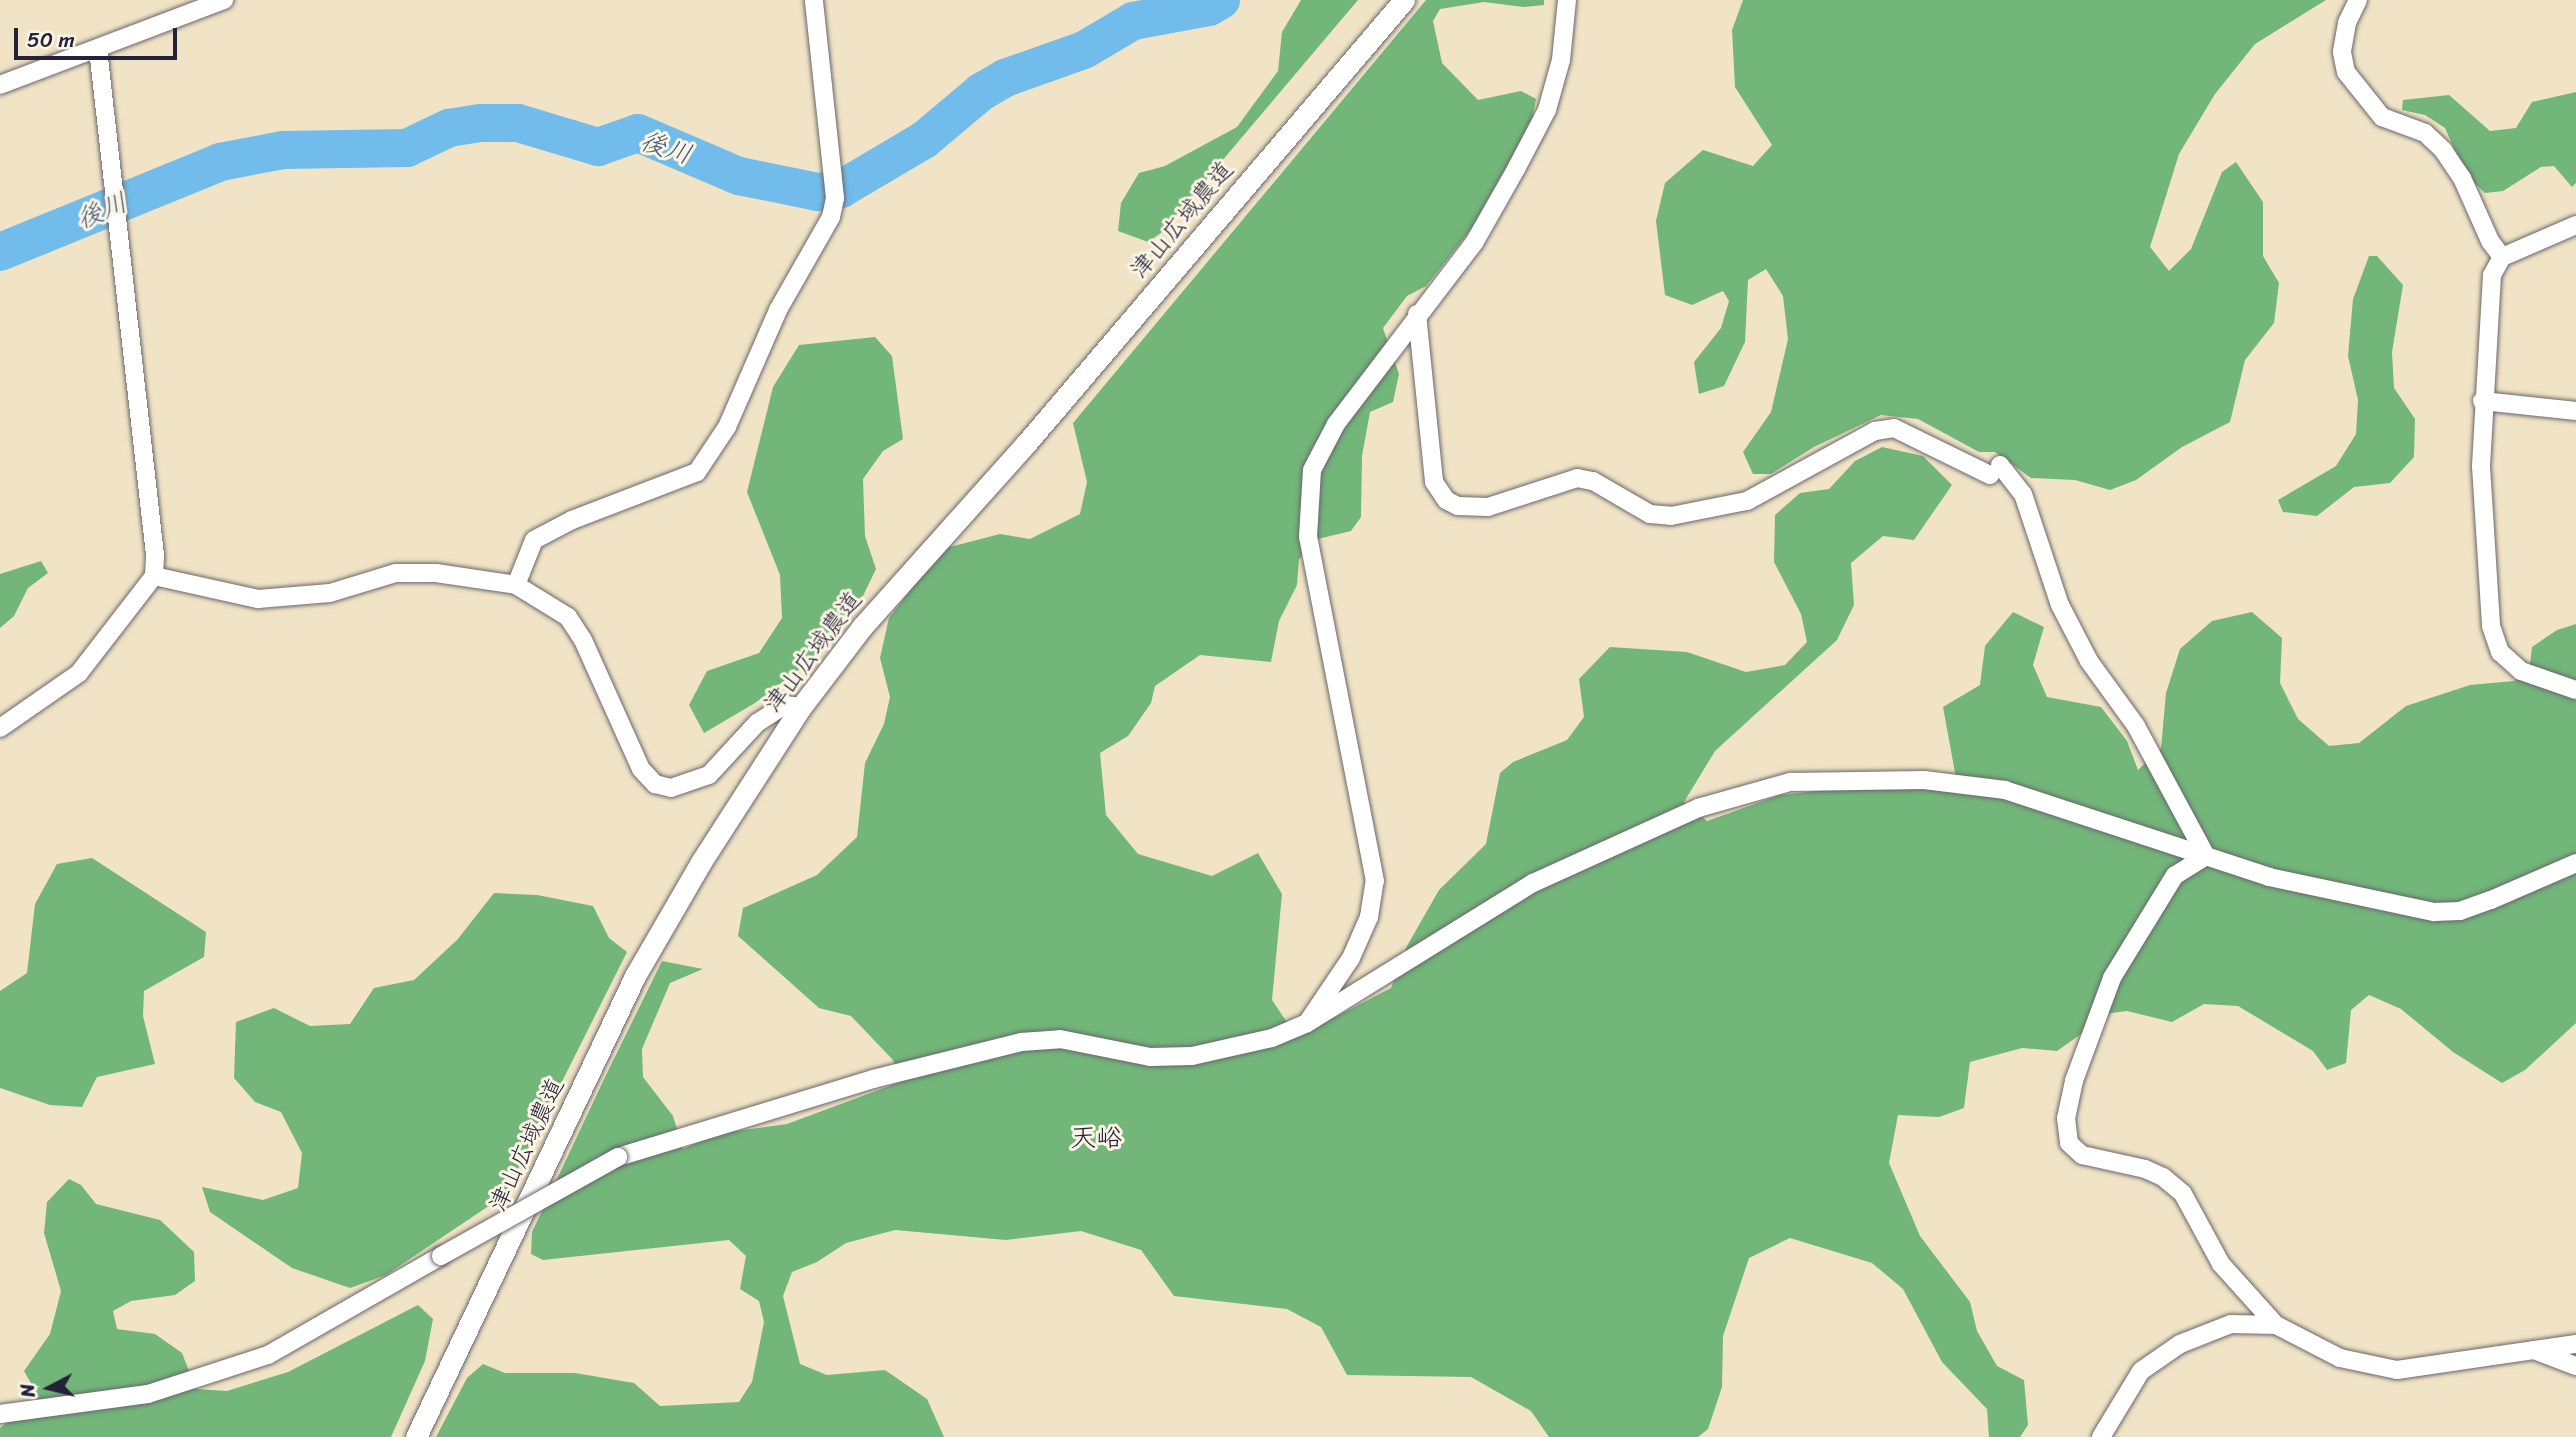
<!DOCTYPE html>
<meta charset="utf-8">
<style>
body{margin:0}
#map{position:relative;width:2576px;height:1437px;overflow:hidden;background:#f1e4c6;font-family:Sriracha,"Klee One",sans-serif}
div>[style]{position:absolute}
.forest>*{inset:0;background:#72b67a}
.river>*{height:38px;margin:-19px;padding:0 19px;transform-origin:19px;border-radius:19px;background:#71bcea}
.roads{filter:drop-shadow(0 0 2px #6a666c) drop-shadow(0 0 2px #6a666c)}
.minor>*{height:18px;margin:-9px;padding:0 9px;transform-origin:9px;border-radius:9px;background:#fff}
.tertiary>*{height:21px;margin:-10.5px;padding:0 10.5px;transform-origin:10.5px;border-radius:10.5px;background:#fff}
.bridges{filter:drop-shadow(0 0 2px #6a666c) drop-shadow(0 0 2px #6a666c)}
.minor-bridge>*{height:18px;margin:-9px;padding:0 9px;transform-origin:9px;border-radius:9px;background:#fff}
span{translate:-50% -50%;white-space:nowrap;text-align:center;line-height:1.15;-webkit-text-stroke:6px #fcf5e5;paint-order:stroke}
.street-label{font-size:24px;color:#22223b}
.water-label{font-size:26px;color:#3e5878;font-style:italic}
.neighbourhood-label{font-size:26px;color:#22223b}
.north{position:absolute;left:14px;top:1353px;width:70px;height:70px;-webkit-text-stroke:5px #fcf5e5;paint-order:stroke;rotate:263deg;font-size:19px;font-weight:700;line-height:28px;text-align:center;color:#22223b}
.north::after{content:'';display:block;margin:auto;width:24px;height:32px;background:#22223b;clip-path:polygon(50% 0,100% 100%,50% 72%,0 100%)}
.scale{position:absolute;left:14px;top:28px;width:163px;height:32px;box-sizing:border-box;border:4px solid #22223b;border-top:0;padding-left:9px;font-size:21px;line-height:24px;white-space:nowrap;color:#22223b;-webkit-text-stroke:5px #fcf5e5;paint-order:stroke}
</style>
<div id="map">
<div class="forest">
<div style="clip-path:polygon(1301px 0,1358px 0,1161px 233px,1148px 242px,1118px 231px,1121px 203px,1139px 173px,1165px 166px,1237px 127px,1278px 71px,1282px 32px)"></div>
<div style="clip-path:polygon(1426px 0,1544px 0,1544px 5px,1523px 7px,1484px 2px,1440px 9px,1433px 21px,1442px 63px,1478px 100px,1521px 91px,1536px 99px,1529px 134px,1476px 223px,1426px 286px,1407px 296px,1383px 328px,1399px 374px,1393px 402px,1370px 412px,1362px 456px,1361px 517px,1351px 531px,1318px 539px,1299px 559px,1297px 585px,1279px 621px,1271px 662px,1200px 655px,1155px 686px,1151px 703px,1128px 736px,1100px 753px,1106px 815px,1138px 854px,1212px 876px,1258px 853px,1282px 894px,1272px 1000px,1297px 1037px,1391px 988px,1407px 946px,1439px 890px,1486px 844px,1500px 773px,1513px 762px,1567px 740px,1584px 717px,1579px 679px,1610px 647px,1687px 652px,1746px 672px,1785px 665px,1807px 642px,1801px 614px,1774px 562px,1775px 515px,1800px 493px,1829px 489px,1855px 461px,1882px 447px,1923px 456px,1952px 485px,1914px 540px,1883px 536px,1851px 563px,1854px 605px,1837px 640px,1715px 751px,1684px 802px,1707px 821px,1780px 795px,1874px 785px,1958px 789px,1943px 707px,1980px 685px,1985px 646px,2013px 612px,2044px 627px,2033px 665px,2047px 697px,2101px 707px,2127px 741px,2138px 770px,2161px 748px,2166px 693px,2180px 649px,2212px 621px,2252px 612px,2282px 638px,2280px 683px,2298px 719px,2329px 746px,2359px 743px,2406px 706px,2470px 685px,2514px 681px,2529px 672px,2532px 647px,2557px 630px,2576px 624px,2576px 1023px,2525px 1070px,2502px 1083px,2453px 1052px,2401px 1009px,2369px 995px,2351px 1010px,2346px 1063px,2327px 1070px,2313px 1051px,2238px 1006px,2204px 1004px,2172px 1022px,2127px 1011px,2096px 1015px,2084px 1032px,2057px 1051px,2022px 1048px,1970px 1062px,1964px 1108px,1939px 1117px,1898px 1115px,1889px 1163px,1920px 1236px,1970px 1302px,1977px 1331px,1997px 1366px,2024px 1380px,2028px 1425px,2020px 1437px,1989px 1437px,1987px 1409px,1942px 1362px,1903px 1289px,1872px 1263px,1790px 1238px,1749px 1258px,1723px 1336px,1722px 1387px,1708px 1429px,1698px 1437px,1549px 1437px,1531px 1411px,1471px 1377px,1347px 1375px,1321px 1327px,1287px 1309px,1174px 1296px,1141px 1250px,1081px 1231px,1006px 1240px,895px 1230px,846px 1243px,817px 1262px,792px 1272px,783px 1296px,800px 1364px,827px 1375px,885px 1370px,927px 1399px,944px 1437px,436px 1437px,467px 1378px,483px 1364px,505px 1373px,575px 1373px,634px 1383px,660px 1406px,739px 1402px,752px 1382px,764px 1322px,759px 1301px,740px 1289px,746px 1256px,729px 1240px,543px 1260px,531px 1254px,532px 1232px,607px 1073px,662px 961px,703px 969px,670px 983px,642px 1049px,643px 1077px,673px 1116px,683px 1149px,721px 1133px,787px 1124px,900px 1082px,893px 1060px,851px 1016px,819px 1008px,738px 936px,743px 908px,817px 875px,857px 837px,865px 763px,884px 724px,890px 697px,880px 658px,889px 618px,942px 549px,1000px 534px,1030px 539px,1080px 514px,1087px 482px,1073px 423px)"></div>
<div style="clip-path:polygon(1743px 0,2326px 0,2255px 44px,2215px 94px,2179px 154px,2150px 247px,2169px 271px,2191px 249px,2222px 172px,2236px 162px,2263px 202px,2263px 256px,2279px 283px,2274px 323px,2245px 360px,2230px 422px,2182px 447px,2136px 480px,2110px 490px,2075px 480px,2031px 478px,1995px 452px,1979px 452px,1918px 419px,1881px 415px,1814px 447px,1771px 474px,1753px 474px,1743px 452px,1771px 412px,1788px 339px,1783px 296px,1766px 269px,1748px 280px,1745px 342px,1724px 386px,1699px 394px,1694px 362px,1721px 328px,1729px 301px,1723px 291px,1692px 305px,1665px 295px,1656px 221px,1665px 183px,1703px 150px,1753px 166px,1772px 145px,1735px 87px,1732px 30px)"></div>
<div style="clip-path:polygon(2576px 92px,2576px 183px,2572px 187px,2554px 166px,2541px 167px,2503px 191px,2485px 193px,2466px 175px,2445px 128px,2425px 115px,2402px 110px,2403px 100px,2449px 95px,2490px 131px,2516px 128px,2532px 102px)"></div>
<div style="clip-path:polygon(2369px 256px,2377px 256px,2403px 285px,2392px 352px,2394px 388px,2415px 419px,2414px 457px,2390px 483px,2354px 487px,2317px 516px,2283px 512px,2278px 500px,2336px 466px,2356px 434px,2358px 400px,2348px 356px,2353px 299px)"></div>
<div style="clip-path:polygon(875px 337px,892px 356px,903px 439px,883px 451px,863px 479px,865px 536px,876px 569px,863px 596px,809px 662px,755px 703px,704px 733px,689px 705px,707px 671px,759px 653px,782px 618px,780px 575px,747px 492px,773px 387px,799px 345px)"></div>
<div style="clip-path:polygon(41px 561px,48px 573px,28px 588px,14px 616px,0 628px,0 574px)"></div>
<div style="clip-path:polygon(92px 858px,206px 932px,204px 957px,144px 991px,143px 1016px,155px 1064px,97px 1077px,82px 1107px,50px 1105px,0 1088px,0 991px,27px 973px,35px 904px,57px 864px)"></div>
<div style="clip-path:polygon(494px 893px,537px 895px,593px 906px,609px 938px,627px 952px,505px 1195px,386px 1275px,350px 1288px,292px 1268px,210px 1212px,202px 1187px,263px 1200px,298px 1188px,302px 1153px,281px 1112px,255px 1102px,234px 1078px,236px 1022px,274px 1008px,310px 1026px,350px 1024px,374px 988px,414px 980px,457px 940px)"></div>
<div style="clip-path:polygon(69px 1179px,81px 1185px,96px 1204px,160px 1220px,194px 1252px,195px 1281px,175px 1295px,131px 1301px,113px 1311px,117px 1329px,155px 1334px,182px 1353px,196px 1389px,227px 1391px,288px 1372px,418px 1305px,433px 1319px,425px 1361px,391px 1437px,0 1437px,0 1428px,39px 1397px,24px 1371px,50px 1334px,61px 1291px,44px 1233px,47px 1202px)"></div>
</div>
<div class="river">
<div style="left:0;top:252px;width:238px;rotate:-22.2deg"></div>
<div style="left:220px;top:162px;width:64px;rotate:-10.8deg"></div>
<div style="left:283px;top:150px;width:124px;rotate:-0.9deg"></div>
<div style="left:407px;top:148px;width:47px;rotate:-25.5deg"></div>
<div style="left:449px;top:128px;width:33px;rotate:-9deg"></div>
<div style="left:482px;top:123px;width:36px"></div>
<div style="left:518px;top:123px;width:84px;rotate:16.7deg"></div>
<div style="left:598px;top:147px;width:42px;rotate:-19.3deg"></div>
<div style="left:638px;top:133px;width:110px;rotate:23.1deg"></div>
<div style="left:739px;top:176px;width:81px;rotate:11.4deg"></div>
<div style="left:818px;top:192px;width:23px;rotate:-7deg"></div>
<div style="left:841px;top:189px;width:96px;rotate:-30.6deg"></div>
<div style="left:924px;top:140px;width:75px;rotate:-40.1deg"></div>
<div style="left:981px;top:92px;width:28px;rotate:-30deg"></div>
<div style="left:1005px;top:78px;width:84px;rotate:-19.5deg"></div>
<div style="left:1084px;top:50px;width:57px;rotate:-30.6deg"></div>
<div style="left:1133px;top:21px;width:77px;rotate:-10.4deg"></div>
<div style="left:1209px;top:7px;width:14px;rotate:-30deg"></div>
</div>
<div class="roads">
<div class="minor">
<div style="left:2358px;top:0;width:25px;rotate:116deg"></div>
<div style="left:2347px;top:23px;width:29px;rotate:100deg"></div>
<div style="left:2342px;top:52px;width:20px;rotate:79deg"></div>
<div style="left:2346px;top:72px;width:58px;rotate:51.3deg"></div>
<div style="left:2382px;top:117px;width:46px;rotate:20.4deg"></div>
<div style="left:2425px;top:133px;width:25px;rotate:43deg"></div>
<div style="left:2443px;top:150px;width:34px;rotate:56deg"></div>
<div style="left:2462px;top:178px;width:69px;rotate:66deg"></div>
<div style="left:2490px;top:241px;width:20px;rotate:53deg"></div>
<div style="left:0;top:85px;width:240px;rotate:-20.8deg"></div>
<div style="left:2576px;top:225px;width:81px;rotate:156.6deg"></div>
<div style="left:2502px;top:257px;width:21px;rotate:119deg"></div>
<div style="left:2492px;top:275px;width:191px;rotate:93.3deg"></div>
<div style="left:2481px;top:466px;width:160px;rotate:86.4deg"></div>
<div style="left:2491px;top:626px;width:28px;rotate:71deg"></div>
<div style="left:2500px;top:652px;width:28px;rotate:42deg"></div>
<div style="left:2521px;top:671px;width:58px;rotate:19.1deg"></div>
<div style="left:1417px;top:314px;width:169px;rotate:84.2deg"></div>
<div style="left:1434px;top:482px;width:22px;rotate:56deg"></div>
<div style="left:1446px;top:500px;width:13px;rotate:27deg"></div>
<div style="left:1458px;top:506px;width:30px;rotate:2deg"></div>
<div style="left:1488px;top:507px;width:94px;rotate:-18deg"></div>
<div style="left:1577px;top:478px;width:16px;rotate:11deg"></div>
<div style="left:1593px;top:481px;width:66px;rotate:30.1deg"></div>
<div style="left:1650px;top:514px;width:21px;rotate:5deg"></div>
<div style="left:1671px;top:516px;width:77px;rotate:-11.2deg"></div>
<div style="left:1747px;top:501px;width:146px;rotate:-28.7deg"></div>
<div style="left:1875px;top:431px;width:19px;rotate:-9deg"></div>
<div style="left:1894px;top:428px;width:107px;rotate:26.1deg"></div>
<div style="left:2482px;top:401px;width:95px;rotate:6.1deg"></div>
<div style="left:2000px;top:465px;width:37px;rotate:52deg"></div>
<div style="left:2023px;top:494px;width:117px;rotate:71.6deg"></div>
<div style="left:2060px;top:605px;width:63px;rotate:62.6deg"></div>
<div style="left:2089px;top:661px;width:80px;rotate:54.1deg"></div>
<div style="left:2136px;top:726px;width:148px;rotate:61.7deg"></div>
<div style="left:154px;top:576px;width:107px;rotate:12.5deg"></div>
<div style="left:258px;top:599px;width:72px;rotate:-4.8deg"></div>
<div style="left:330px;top:593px;width:69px;rotate:-16.9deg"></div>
<div style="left:396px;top:573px;width:40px"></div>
<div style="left:436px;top:573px;width:81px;rotate:8.5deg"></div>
<div style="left:516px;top:585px;width:61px;rotate:31.6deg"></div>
<div style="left:568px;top:617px;width:27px;rotate:57deg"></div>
<div style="left:583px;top:640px;width:141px;rotate:65.8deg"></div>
<div style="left:641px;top:769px;width:21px;rotate:47deg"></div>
<div style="left:655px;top:784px;width:16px;rotate:14deg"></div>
<div style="left:671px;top:788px;width:40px;rotate:-18.9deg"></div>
<div style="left:709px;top:775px;width:71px;rotate:-47.3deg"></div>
<div style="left:757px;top:723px;width:33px;rotate:-33deg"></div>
<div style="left:785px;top:705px;width:16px;rotate:7deg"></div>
<div style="left:516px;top:585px;width:48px;rotate:-68.2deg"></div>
<div style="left:534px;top:540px;width:43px;rotate:-27.8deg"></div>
<div style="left:572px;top:520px;width:134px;rotate:-21deg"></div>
<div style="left:697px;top:472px;width:54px;rotate:-56.3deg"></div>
<div style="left:727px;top:427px;width:128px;rotate:-66.4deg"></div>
<div style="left:778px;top:310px;width:107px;rotate:-60.3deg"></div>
<div style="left:831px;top:217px;width:19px;rotate:-78deg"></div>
<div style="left:835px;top:198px;width:199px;rotate:-96.1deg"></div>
<div style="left:0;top:728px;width:96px;rotate:-34.8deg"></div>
<div style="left:79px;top:673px;width:123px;rotate:-52.3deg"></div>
<div style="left:154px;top:576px;width:21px;rotate:-87deg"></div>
<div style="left:155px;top:555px;width:509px;rotate:-96.43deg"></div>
<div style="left:2206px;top:856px;width:36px;rotate:148deg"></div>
<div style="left:2175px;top:875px;width:121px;rotate:121.5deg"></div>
<div style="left:2112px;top:978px;width:110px;rotate:110.3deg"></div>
<div style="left:2074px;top:1081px;width:38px;rotate:102deg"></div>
<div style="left:2066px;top:1118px;width:25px;rotate:83deg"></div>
<div style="left:2069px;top:1143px;width:18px;rotate:43deg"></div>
<div style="left:2082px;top:1155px;width:65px;rotate:12.5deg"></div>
<div style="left:2145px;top:1169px;width:20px;rotate:24deg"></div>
<div style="left:2163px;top:1177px;width:26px;rotate:40deg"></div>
<div style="left:2183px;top:1194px;width:80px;rotate:61.5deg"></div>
<div style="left:2221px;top:1264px;width:82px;rotate:48deg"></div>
<div style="left:2276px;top:1325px;width:72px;rotate:27.3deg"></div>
<div style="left:2340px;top:1358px;width:58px;rotate:11.9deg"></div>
<div style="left:2397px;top:1370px;width:181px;rotate:-8.3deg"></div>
<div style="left:1307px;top:1023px;width:78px;rotate:-55.9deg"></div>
<div style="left:1351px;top:958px;width:45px;rotate:-66.3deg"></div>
<div style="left:1369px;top:917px;width:36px;rotate:-81deg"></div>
<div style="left:1375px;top:881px;width:350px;rotate:-101deg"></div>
<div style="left:1308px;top:537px;width:67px;rotate:-86.6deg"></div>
<div style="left:1312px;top:470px;width:52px;rotate:-62.4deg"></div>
<div style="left:1336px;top:424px;width:228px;rotate:-52.7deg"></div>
<div style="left:1474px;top:243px;width:85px;rotate:-60.4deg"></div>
<div style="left:1516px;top:169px;width:67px;rotate:-62.3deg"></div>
<div style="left:1547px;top:110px;width:52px;rotate:-74.4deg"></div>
<div style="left:1561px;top:60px;width:60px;rotate:-84.3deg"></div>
<div style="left:618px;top:1157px;width:267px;rotate:-17deg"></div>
<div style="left:873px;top:1079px;width:153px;rotate:-14deg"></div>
<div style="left:1021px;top:1042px;width:39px;rotate:-4deg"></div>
<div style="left:1060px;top:1039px;width:92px;rotate:11.3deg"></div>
<div style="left:1150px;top:1057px;width:42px;rotate:-1.4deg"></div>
<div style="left:1192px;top:1056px;width:82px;rotate:-12.7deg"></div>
<div style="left:1272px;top:1038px;width:38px;rotate:-23deg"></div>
<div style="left:1307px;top:1023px;width:266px;rotate:-31.8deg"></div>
<div style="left:1533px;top:883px;width:181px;rotate:-24.4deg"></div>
<div style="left:1698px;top:808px;width:96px;rotate:-15.8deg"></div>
<div style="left:1790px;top:782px;width:134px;rotate:-0.9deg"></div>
<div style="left:1924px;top:780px;width:82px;rotate:7deg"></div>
<div style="left:2005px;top:790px;width:278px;rotate:18.2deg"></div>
<div style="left:2269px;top:877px;width:169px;rotate:12deg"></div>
<div style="left:2434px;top:912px;width:26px;rotate:-2deg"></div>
<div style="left:2460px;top:911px;width:33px;rotate:-20deg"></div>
<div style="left:2491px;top:900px;width:93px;rotate:-23.5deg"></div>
<div style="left:2534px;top:1350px;width:45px;rotate:20.9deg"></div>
<div style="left:0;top:1414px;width:149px;rotate:-7.7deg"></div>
<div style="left:148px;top:1394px;width:126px;rotate:-18deg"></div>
<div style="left:268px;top:1355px;width:199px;rotate:-29.8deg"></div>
<div style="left:2101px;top:1437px;width:77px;rotate:-58.8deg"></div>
<div style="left:2141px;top:1371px;width:47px;rotate:-34.7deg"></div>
<div style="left:2180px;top:1344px;width:55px;rotate:-21.4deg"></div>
<div style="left:2231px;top:1324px;width:45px;rotate:1.3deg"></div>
</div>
<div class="tertiary">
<div style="left:416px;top:1437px;width:510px;rotate:-64.59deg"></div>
<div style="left:635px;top:976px;width:132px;rotate:-59.9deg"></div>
<div style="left:701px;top:862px;width:184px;rotate:-57.2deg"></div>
<div style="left:801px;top:707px;width:101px;rotate:-52.7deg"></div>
<div style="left:862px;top:627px;width:243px;rotate:-48.2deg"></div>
<div style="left:1024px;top:446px;width:586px;rotate:-49.57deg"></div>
</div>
</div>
<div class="bridges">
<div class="minor-bridge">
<div style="left:441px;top:1256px;width:203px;rotate:-29.2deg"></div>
</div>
</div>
<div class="street-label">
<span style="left:1182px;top:220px;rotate:-50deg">津山広域農道</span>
<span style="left:813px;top:652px;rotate:-53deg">津山広域農道</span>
<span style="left:527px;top:1145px;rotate:-65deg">津山広域農道</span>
</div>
<div class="water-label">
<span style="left:666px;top:148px;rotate:18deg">後川</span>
<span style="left:102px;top:211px;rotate:-22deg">後川</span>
</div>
<div class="neighbourhood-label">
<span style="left:1096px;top:1138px">天峪</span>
</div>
<div class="north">N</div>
<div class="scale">50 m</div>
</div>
